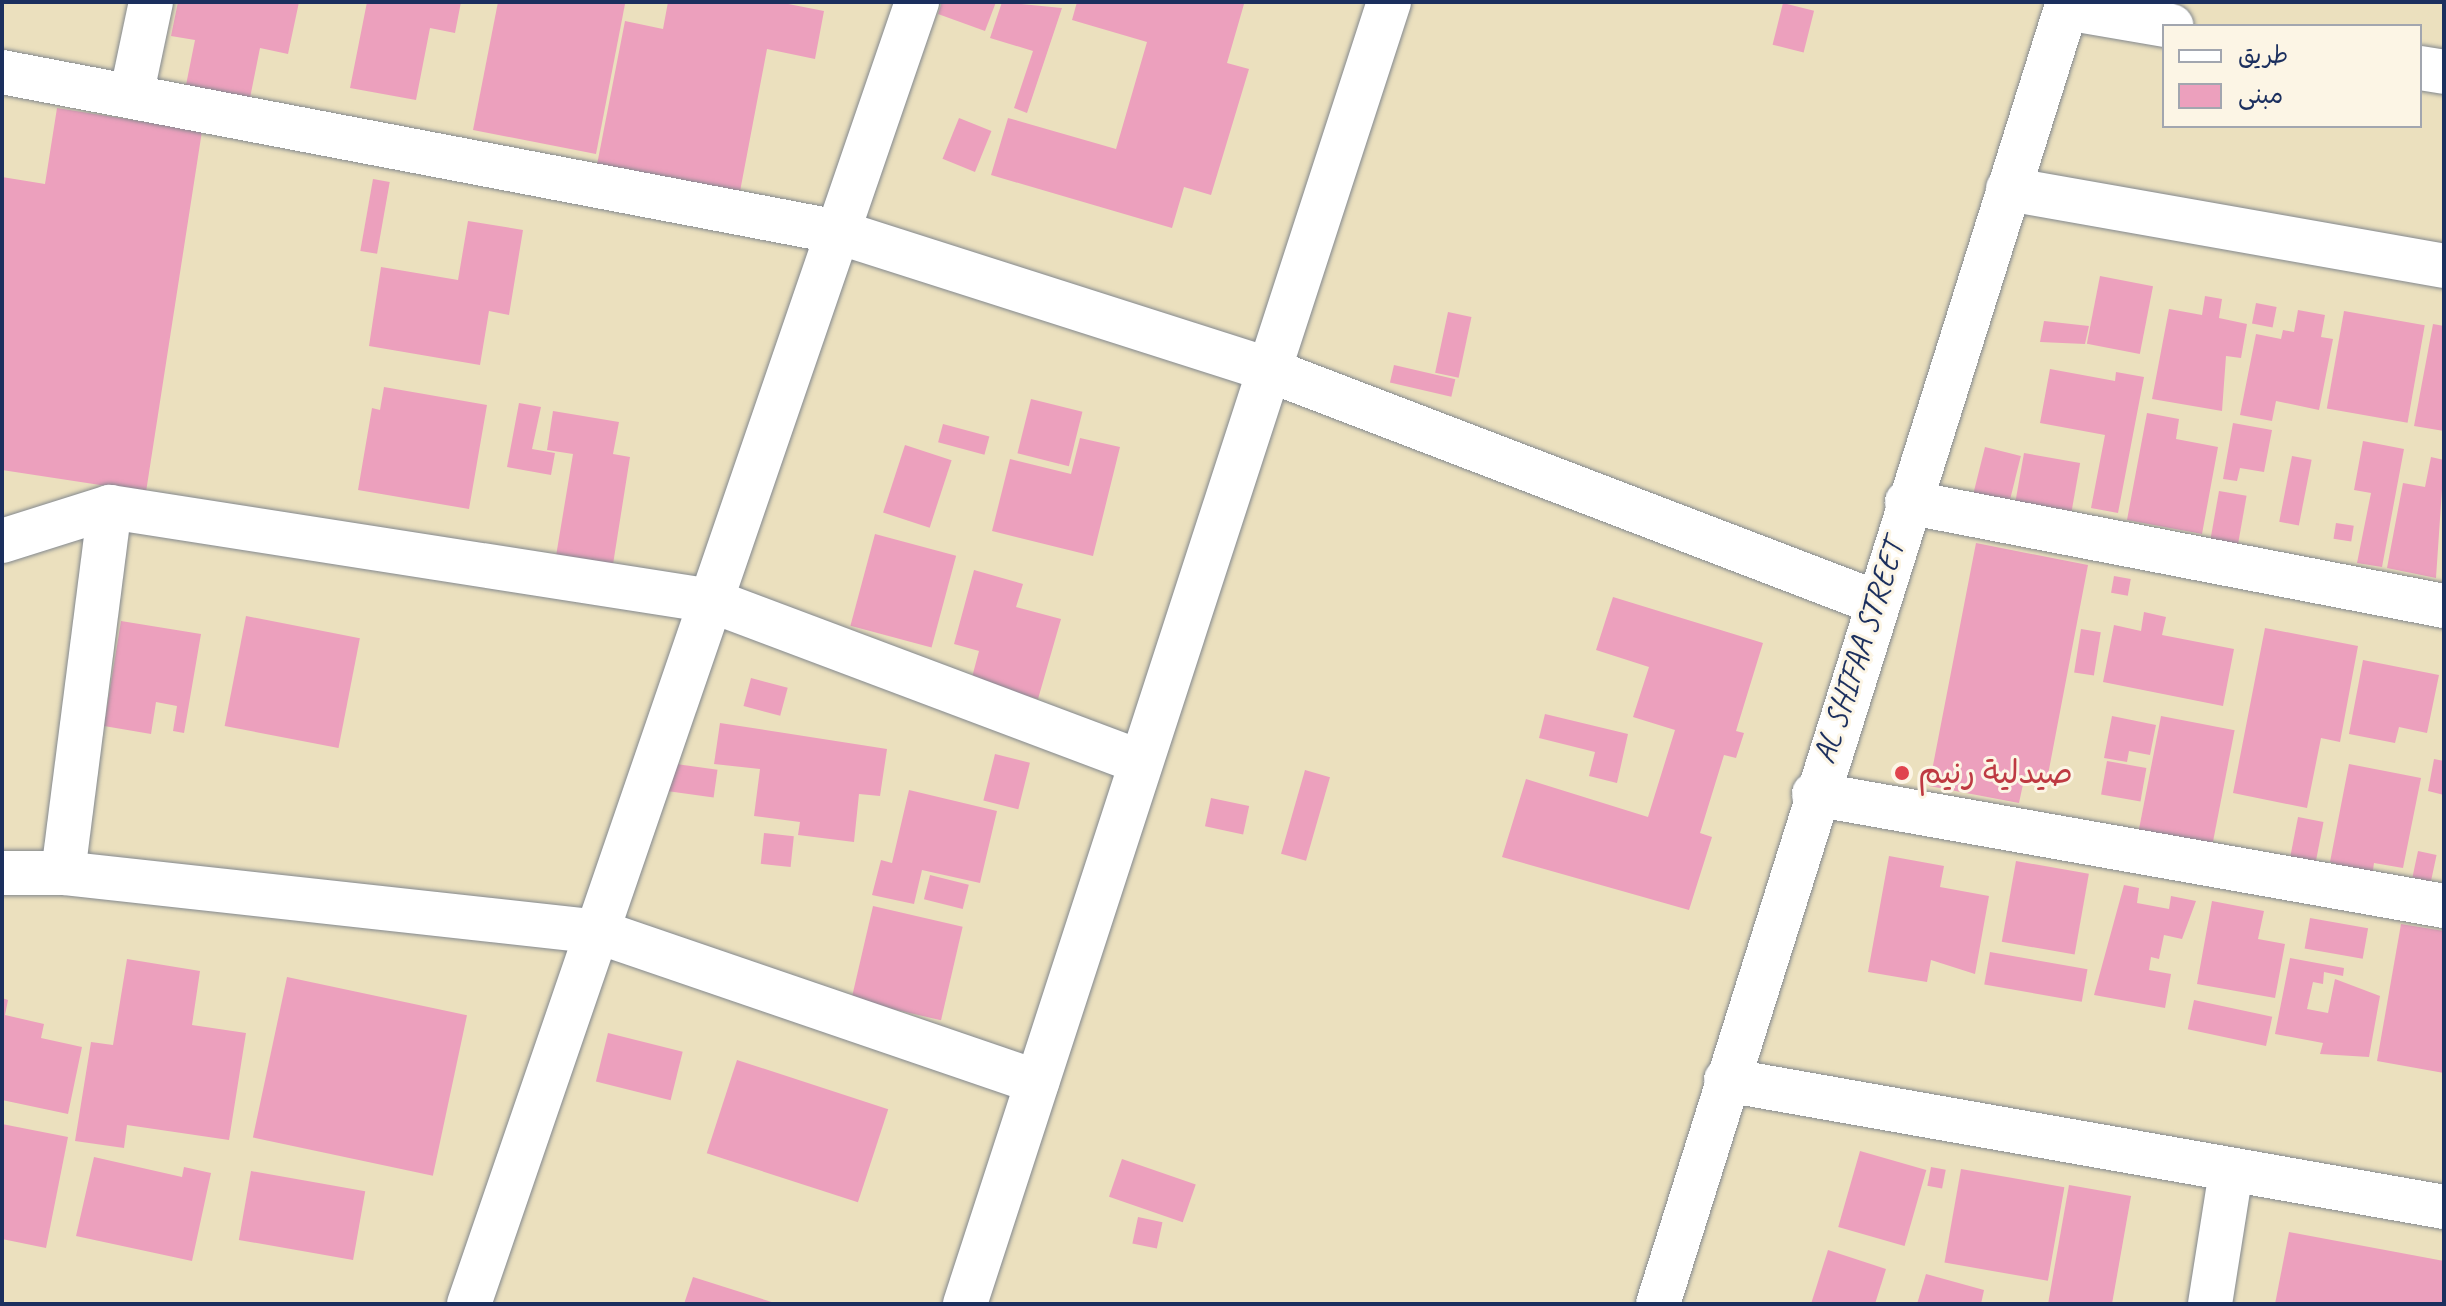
<!DOCTYPE html>
<meta charset="utf-8">
<style>
body{margin:0}
#map{position:relative;width:2446px;height:1306px;overflow:hidden;background:#ebe0be;font-family:Caveat,"Playpen Sans Arabic",sans-serif}
div>[style]{position:absolute}
.building>*{inset:0;background:#eca0bd;transform-origin:0 0}
.roads{filter:drop-shadow(0 0 2px #83888e) drop-shadow(0 0 2px #83888e)}
.minor>*{height:44px;margin:-22px;padding:0 22px;transform-origin:22px;border-radius:22px;background:#fff}
.tertiary>*{height:44px;margin:-22px;padding:0 22px;transform-origin:22px;border-radius:22px;background:#fff}
.dots>*{width:22px;height:22px;translate:-50% -50%;box-sizing:border-box;border:4px solid #fcf5e5;border-radius:50%}
span{translate:-50% -50%;white-space:nowrap;text-align:center;line-height:1.15;-webkit-text-stroke:6px #fcf5e5;paint-order:stroke}
.street-label{font-size:32px;color:#1b2f5e}
.health-label{font-size:32px;color:#be3a42}
.left{translate:0 -50%;text-align:left}
.frame{position:absolute;inset:0;border:4px solid #1b2f5e;pointer-events:none}
.legend{position:absolute;left:2162px;top:24px;width:260px;height:104px;box-sizing:border-box;background:#fcf5e5;border:2px solid #a2a6af;margin:0;padding:10px 14px;list-style:none;font-size:24px;color:#1b2f5e}
.legend li{display:flex;align-items:center;gap:16px;height:40px}
.legend b{width:40px;border:2px solid #a2a6af}
</style>
<div id="map">
<div class="building">
<div style="clip-path:polygon(178px 2px,299px 2px,288px 54px,260px 48px,248px 108px,184px 95px,195px 40px,171px 36px)"></div>
<div style="clip-path:polygon(367px 2px,461px 2px,455px 33px,430px 28px,416px 100px,350px 88px)"></div>
<div style="clip-path:polygon(498px 2px,625px 4px,596px 154px,473px 130px)"></div>
<div style="clip-path:polygon(668px 2px,778px 2px,824px 11px,815px 59px,767px 49px,738px 202px,595px 175px,625px 21px,663px 29px)"></div>
<div style="clip-path:polygon(942px 2px,996px 2px,985px 31px,938px 14px)"></div>
<div style="clip-path:polygon(1002px 2px,1062px 8px,1027px 113px,1014px 108px,1033px 51px,990px 38px)"></div>
<div style="clip-path:polygon(1077px 2px,1244px 4px,1227px 63px,1249px 69px,1211px 195px,1184px 187px,1172px 228px,991px 175px,1008px 118px,1116px 149px,1147px 42px,1072px 20px)"></div>
<div style="left:1783px;top:3px;width:32px;height:43px;rotate:14deg"></div>
<div style="clip-path:polygon(57px 108px,202px 131px,146px 492px,2px 470px,2px 177px,45px 184px)"></div>
<div style="left:959px;top:118px;width:35px;height:44px;rotate:22deg"></div>
<div style="left:373px;top:179px;width:17px;height:73px;rotate:10deg"></div>
<div style="clip-path:polygon(468px 221px,523px 230px,509px 315px,489px 311px,480px 365px,369px 346px,381px 267px,458px 280px)"></div>
<div style="left:2100px;top:276px;width:54px;height:69px;rotate:11deg"></div>
<div style="clip-path:polygon(2205px 296px,2222px 299px,2219px 318px,2247px 324px,2241px 358px,2226px 356px,2222px 411px,2152px 399px,2169px 309px,2202px 315px)"></div>
<div style="left:2256px;top:303px;width:21px;height:21px;rotate:11deg"></div>
<div style="clip-path:polygon(2298px 310px,2325px 315px,2321px 337px,2333px 339px,2319px 410px,2276px 401px,2272px 421px,2240px 415px,2256px 334px,2281px 339px,2283px 330px,2294px 332px)"></div>
<div style="left:2344px;top:311px;width:82px;height:99px;rotate:10deg"></div>
<div style="left:1448px;top:312px;width:24px;height:62px;rotate:12deg"></div>
<div style="clip-path:polygon(2044px 321px,2089px 326px,2085px 344px,2040px 342px)"></div>
<div style="clip-path:polygon(2433px 324px,2444px 326px,2444px 431px,2414px 426px)"></div>
<div style="left:1394px;top:365px;width:63px;height:18px;rotate:13deg"></div>
<div style="clip-path:polygon(2050px 369px,2115px 381px,2116px 372px,2144px 377px,2118px 513px,2091px 508px,2105px 435px,2040px 423px)"></div>
<div style="clip-path:polygon(384px 387px,487px 405px,469px 509px,358px 490px,372px 408px,380px 410px)"></div>
<div style="left:1031px;top:399px;width:53px;height:56px;rotate:14deg"></div>
<div style="clip-path:polygon(519px 403px,541px 407px,532px 449px,555px 453px,551px 475px,507px 467px)"></div>
<div style="clip-path:polygon(553px 411px,619px 422px,613px 454px,630px 457px,611px 577px,554px 568px,573px 454px,547px 450px)"></div>
<div style="clip-path:polygon(2147px 413px,2179px 419px,2176px 439px,2218px 447px,2202px 534px,2127px 520px)"></div>
<div style="clip-path:polygon(2233px 423px,2272px 430px,2264px 472px,2240px 468px,2237px 481px,2223px 479px)"></div>
<div style="left:943px;top:424px;width:48px;height:19px;rotate:15deg"></div>
<div style="clip-path:polygon(1080px 438px,1120px 447px,1093px 556px,992px 531px,1010px 459px,1071px 474px)"></div>
<div style="clip-path:polygon(2363px 441px,2404px 449px,2382px 567px,2357px 563px,2371px 493px,2354px 490px)"></div>
<div style="left:905px;top:445px;width:49px;height:71px;rotate:18deg"></div>
<div style="left:1985px;top:447px;width:37px;height:49px;rotate:14deg"></div>
<div style="left:2024px;top:453px;width:57px;height:49px;rotate:10deg"></div>
<div style="left:2292px;top:456px;width:20px;height:67px;rotate:11deg"></div>
<div style="clip-path:polygon(2431px 457px,2444px 460px,2436px 578px,2387px 568px,2403px 483px,2425px 487px)"></div>
<div style="left:2219px;top:491px;width:28px;height:50px;rotate:10deg"></div>
<div style="left:2336px;top:523px;width:18px;height:16px;rotate:9deg"></div>
<div style="left:875px;top:534px;width:84px;height:95px;rotate:15deg"></div>
<div style="clip-path:polygon(1976px 543px,2088px 565px,2047px 780px,2025px 775px,2019px 803px,1929px 786px)"></div>
<div style="clip-path:polygon(974px 570px,1023px 584px,1016px 607px,1061px 619px,1038px 699px,971px 681px,979px 651px,954px 644px)"></div>
<div style="left:2114px;top:576px;width:17px;height:17px;rotate:10deg"></div>
<div style="clip-path:polygon(1613px 597px,1763px 643px,1736px 731px,1744px 733px,1736px 758px,1724px 755px,1700px 833px,1712px 837px,1689px 910px,1502px 857px,1526px 779px,1648px 817px,1675px 730px,1633px 717px,1649px 667px,1596px 650px)"></div>
<div style="clip-path:polygon(2144px 612px,2166px 617px,2162px 635px,2234px 649px,2223px 706px,2103px 682px,2114px 625px,2141px 631px)"></div>
<div style="left:246px;top:616px;width:116px;height:112px;rotate:11deg"></div>
<div style="clip-path:polygon(121px 621px,201px 634px,184px 733px,173px 731px,177px 706px,156px 702px,151px 734px,104px 726px)"></div>
<div style="clip-path:polygon(2265px 628px,2358px 646px,2340px 742px,2321px 738px,2307px 808px,2233px 793px)"></div>
<div style="left:2081px;top:629px;width:20px;height:44px;rotate:9deg"></div>
<div style="clip-path:polygon(2363px 660px,2439px 675px,2427px 733px,2399px 727px,2395px 743px,2349px 734px)"></div>
<div style="left:751px;top:678px;width:38px;height:29px;rotate:15deg"></div>
<div style="clip-path:polygon(1545px 714px,1628px 734px,1617px 783px,1589px 776px,1595px 752px,1539px 738px)"></div>
<div style="clip-path:polygon(2112px 716px,2156px 725px,2150px 755px,2129px 751px,2127px 762px,2104px 758px)"></div>
<div style="left:2161px;top:716px;width:75px;height:118px;rotate:11deg"></div>
<div style="clip-path:polygon(720px 723px,887px 749px,880px 796px,859px 794px,854px 842px,798px 835px,800px 822px,754px 816px,760px 769px,714px 764px)"></div>
<div style="left:995px;top:754px;width:36px;height:48px;rotate:14deg"></div>
<div style="clip-path:polygon(2434px 759px,2444px 761px,2444px 795px,2428px 791px)"></div>
<div style="left:2107px;top:761px;width:40px;height:34px;rotate:10deg"></div>
<div style="left:669px;top:763px;width:49px;height:28px;rotate:8deg"></div>
<div style="clip-path:polygon(2349px 764px,2421px 778px,2403px 868px,2374px 863px,2372px 877px,2330px 862px)"></div>
<div style="left:1305px;top:770px;width:26px;height:87px;rotate:16deg"></div>
<div style="clip-path:polygon(909px 790px,997px 811px,980px 883px,922px 870px,914px 904px,872px 895px,881px 860px,892px 863px)"></div>
<div style="left:1211px;top:798px;width:39px;height:29px;rotate:12deg"></div>
<div style="left:2298px;top:817px;width:26px;height:52px;rotate:11deg"></div>
<div style="left:764px;top:833px;width:30px;height:31px;rotate:6deg"></div>
<div style="left:2418px;top:851px;width:19px;height:27px;rotate:12deg"></div>
<div style="clip-path:polygon(1889px 856px,1944px 866px,1940px 887px,1989px 896px,1975px 974px,1931px 960px,1927px 982px,1868px 972px)"></div>
<div style="left:2016px;top:861px;width:74px;height:82px;rotate:10deg"></div>
<div style="left:930px;top:875px;width:40px;height:25px;rotate:14deg"></div>
<div style="clip-path:polygon(2124px 885px,2139px 888px,2137px 903px,2169px 909px,2171px 896px,2196px 901px,2182px 939px,2164px 935px,2159px 959px,2151px 957px,2149px 970px,2171px 974px,2165px 1008px,2094px 995px)"></div>
<div style="clip-path:polygon(2212px 901px,2264px 911px,2258px 939px,2285px 944px,2275px 998px,2197px 984px)"></div>
<div style="left:873px;top:906px;width:92px;height:96px;rotate:13deg"></div>
<div style="left:2310px;top:918px;width:59px;height:31px;rotate:10deg"></div>
<div style="clip-path:polygon(2401px 924px,2444px 931px,2444px 1073px,2377px 1061px)"></div>
<div style="left:1990px;top:952px;width:99px;height:33px;rotate:10deg"></div>
<div style="clip-path:polygon(2290px 958px,2344px 968px,2343px 976px,2324px 972px,2323px 984px,2313px 982px,2307px 1009px,2328px 1013px,2335px 979px,2380px 996px,2369px 1057px,2320px 1054px,2323px 1043px,2275px 1034px)"></div>
<div style="clip-path:polygon(127px 959px,200px 971px,192px 1025px,246px 1033px,229px 1140px,127px 1125px,124px 1148px,75px 1141px,91px 1042px,113px 1045px)"></div>
<div style="left:287px;top:977px;width:184px;height:164px;rotate:12deg"></div>
<div style="clip-path:polygon(2px 998px,8px 1000px,5px 1015px,44px 1024px,41px 1038px,82px 1047px,68px 1114px,2px 1100px)"></div>
<div style="left:2194px;top:1000px;width:80px;height:30px;rotate:12deg"></div>
<div style="left:608px;top:1033px;width:77px;height:50px;rotate:14deg"></div>
<div style="left:737px;top:1060px;width:159px;height:98px;rotate:18deg"></div>
<div style="clip-path:polygon(2px 1124px,68px 1137px,46px 1248px,2px 1239px)"></div>
<div style="left:1860px;top:1151px;width:69px;height:79px;rotate:16deg"></div>
<div style="clip-path:polygon(94px 1157px,182px 1177px,184px 1167px,211px 1173px,192px 1261px,76px 1236px)"></div>
<div style="left:1122px;top:1159px;width:78px;height:40px;rotate:19deg"></div>
<div style="left:1931px;top:1167px;width:15px;height:19px;rotate:11deg"></div>
<div style="left:1961px;top:1169px;width:105px;height:95px;rotate:10deg"></div>
<div style="left:251px;top:1171px;width:116px;height:70px;rotate:10deg"></div>
<div style="left:2069px;top:1185px;width:63px;height:121px;rotate:10deg"></div>
<div style="left:1138px;top:1217px;width:25px;height:27px;rotate:12deg"></div>
<div style="clip-path:polygon(2289px 1232px,2444px 1261px,2444px 1304px,2275px 1304px)"></div>
<div style="clip-path:polygon(1828px 1250px,1886px 1269px,1875px 1304px,1811px 1304px)"></div>
<div style="clip-path:polygon(1926px 1274px,1984px 1290px,1981px 1304px,1917px 1304px)"></div>
<div style="clip-path:polygon(693px 1277px,775px 1303px,775px 1304px,684px 1304px)"></div>
</div>
<div class="roads">
<div class="minor">
<div style="left:2066px;top:8px;width:107px;rotate:9.7deg"></div>
<div style="left:2420px;top:68px;width:24px;rotate:9deg"></div>
<div style="left:2px;top:72px;width:851px;rotate:10.83deg"></div>
<div style="left:838px;top:232px;width:449px;rotate:17.7deg"></div>
<div style="left:1266px;top:369px;width:652px;rotate:20.94deg"></div>
<div style="left:132px;top:92px;width:92px;rotate:-78.1deg"></div>
<div style="left:2008px;top:189px;width:443px;rotate:10deg"></div>
<div style="left:1907px;top:502px;width:547px;rotate:10.96deg"></div>
<div style="left:2px;top:541px;width:113px;rotate:-17.5deg"></div>
<div style="left:110px;top:507px;width:609px;rotate:8.87deg"></div>
<div style="left:712px;top:601px;width:455px;rotate:20.6deg"></div>
<div style="left:1814px;top:794px;width:640px;rotate:10.08deg"></div>
<div style="left:2px;top:873px;width:61px"></div>
<div style="left:63px;top:873px;width:539px;rotate:6.28deg"></div>
<div style="left:599px;top:932px;width:463px;rotate:18.9deg"></div>
<div style="left:63px;top:873px;width:369px;rotate:-82.7deg"></div>
<div style="left:1726px;top:1080px;width:729px;rotate:10.03deg"></div>
<div style="left:469px;top:1304px;width:1377px;rotate:-71.01deg"></div>
<div style="left:965px;top:1304px;width:1369px;rotate:-71.96deg"></div>
<div style="left:2210px;top:1304px;width:135px;rotate:-81deg"></div>
</div>
<div class="tertiary">
<div style="left:1658px;top:1304px;width:1365px;rotate:-72.52deg"></div>
</div>
</div>
<div class="dots">
<div style="left:1902px;top:773px;background:#e0444e"></div>
</div>
<div class="street-label">
<span style="left:1859px;top:652px;rotate:-72deg">AL SHIFAA STREET</span>
</div>
<div class="health-label">
<span class="left" style="left:1918px;top:773px">صيدلية رنيم</span>
</div>
<div class="frame"></div>
<ul class="legend">
<li><b style="height:10px;background:#fff"></b>طريق</li>
<li><b style="height:22px;background:#eca0bd"></b>مبنى</li>
</ul>
</div>
